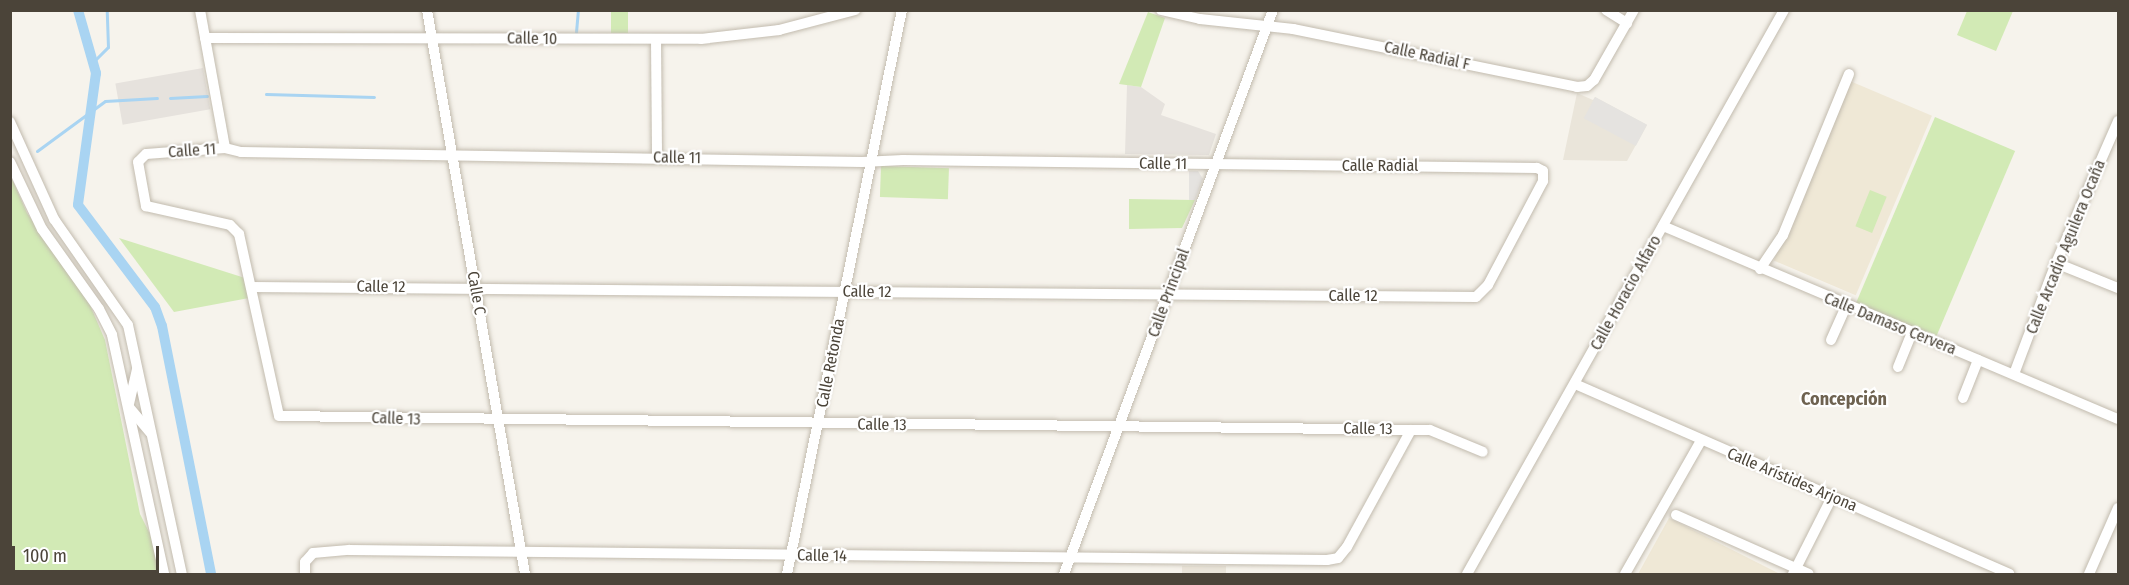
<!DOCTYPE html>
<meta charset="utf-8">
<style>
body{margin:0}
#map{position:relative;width:2129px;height:585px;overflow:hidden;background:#f6f3ec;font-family:"Fira Sans Condensed",sans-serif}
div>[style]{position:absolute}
.residential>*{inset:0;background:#eae5da;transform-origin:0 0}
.industrial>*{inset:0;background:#e6e2dd;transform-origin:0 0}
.education>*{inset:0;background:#efe8d6;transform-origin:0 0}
.green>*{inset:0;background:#d2eab5;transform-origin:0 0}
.parking>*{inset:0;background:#e5e3e0;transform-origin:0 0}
.stream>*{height:3px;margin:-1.5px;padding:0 1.5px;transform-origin:1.5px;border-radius:1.5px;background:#a9d4f2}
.canal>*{height:10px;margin:-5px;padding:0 5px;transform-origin:5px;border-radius:5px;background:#a9d4f2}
.roads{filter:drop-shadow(0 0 2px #c2bbae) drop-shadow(0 0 2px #c2bbae)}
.minor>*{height:10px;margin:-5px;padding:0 5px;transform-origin:5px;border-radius:5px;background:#fff}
span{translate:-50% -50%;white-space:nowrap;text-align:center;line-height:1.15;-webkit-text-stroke:4.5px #fff;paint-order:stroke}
.street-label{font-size:16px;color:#4b4439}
.neighbourhood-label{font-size:18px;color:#6e6250;font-weight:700}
.frame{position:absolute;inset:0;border:12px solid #4b4439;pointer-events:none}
.scale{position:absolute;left:12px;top:546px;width:147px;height:27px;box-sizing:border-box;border:3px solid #4b4439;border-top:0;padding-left:8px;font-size:18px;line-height:21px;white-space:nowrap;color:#4b4439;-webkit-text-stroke:4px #fff;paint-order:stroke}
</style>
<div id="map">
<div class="residential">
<div style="clip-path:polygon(1577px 93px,1593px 100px,1595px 97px,1647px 125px,1627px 161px,1563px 160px)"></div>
<div style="left:1182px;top:566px;width:44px;height:8px"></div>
</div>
<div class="industrial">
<div style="left:203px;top:68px;width:42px;height:89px;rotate:80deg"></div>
<div style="clip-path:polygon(1127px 85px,1141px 87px,1165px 104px,1161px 115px,1216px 134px,1209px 155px,1125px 154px)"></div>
</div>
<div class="education">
<div style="left:1850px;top:81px;width:89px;height:195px;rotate:23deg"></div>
<div style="clip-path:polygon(1669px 518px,1778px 573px,1638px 574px)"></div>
</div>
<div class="green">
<div style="left:611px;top:11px;width:17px;height:22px"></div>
<div style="clip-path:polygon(1967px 11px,2013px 11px,1996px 51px,1957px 35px)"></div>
<div style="clip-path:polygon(1148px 12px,1165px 18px,1141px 87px,1119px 84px)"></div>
<div style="left:1935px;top:117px;width:87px;height:203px;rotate:23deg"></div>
<div style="left:881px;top:166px;width:68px;height:31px;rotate:2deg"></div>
<div style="clip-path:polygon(10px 174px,27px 213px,87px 298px,105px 340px,140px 514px,150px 534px,160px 574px,11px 574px)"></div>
<div style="left:1870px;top:190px;width:18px;height:39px;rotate:22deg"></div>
<div style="clip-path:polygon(1129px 199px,1195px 200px,1182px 228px,1129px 229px)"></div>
<div style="clip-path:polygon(119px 238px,245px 278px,249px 298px,174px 312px)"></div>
</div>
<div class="parking">
<div style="left:1595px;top:97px;width:59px;height:24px;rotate:28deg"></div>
<div style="clip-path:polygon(1189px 171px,1198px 171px,1203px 179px,1195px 200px,1189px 200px)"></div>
</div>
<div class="stream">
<div style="left:576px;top:32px;width:22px;rotate:-85deg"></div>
<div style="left:93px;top:62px;width:21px;rotate:-45deg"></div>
<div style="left:108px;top:47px;width:37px;rotate:-92deg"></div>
<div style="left:266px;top:94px;width:108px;rotate:1.6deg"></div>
<div style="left:170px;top:98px;width:37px;rotate:-3deg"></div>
<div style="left:37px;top:151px;width:84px;rotate:-36.3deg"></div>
<div style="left:105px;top:101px;width:52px;rotate:-3.3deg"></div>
</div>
<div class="canal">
<div style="left:78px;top:10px;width:66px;rotate:74.1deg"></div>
<div style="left:96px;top:73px;width:133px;rotate:97.8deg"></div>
<div style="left:78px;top:205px;width:128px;rotate:53deg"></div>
<div style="left:155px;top:307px;width:20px;rotate:70deg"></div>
<div style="left:162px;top:326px;width:253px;rotate:78.8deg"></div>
</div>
<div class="roads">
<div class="minor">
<div style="left:200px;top:10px;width:140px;rotate:79.7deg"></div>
<div style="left:427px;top:10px;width:572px;rotate:80.14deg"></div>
<div style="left:1161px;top:10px;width:40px;rotate:13deg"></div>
<div style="left:1200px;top:19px;width:94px;rotate:6.1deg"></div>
<div style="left:1293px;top:29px;width:290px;rotate:11.5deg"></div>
<div style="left:1577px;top:87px;width:10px;rotate:-6deg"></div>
<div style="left:1587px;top:86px;width:9px;rotate:-41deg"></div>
<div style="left:1594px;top:80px;width:81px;rotate:-60.3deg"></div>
<div style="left:1606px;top:10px;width:25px;rotate:32deg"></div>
<div style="left:205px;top:38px;width:496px;rotate:0.1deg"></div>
<div style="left:701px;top:39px;width:79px;rotate:-6.6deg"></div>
<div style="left:779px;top:30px;width:79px;rotate:-14.7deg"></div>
<div style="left:656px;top:39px;width:119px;rotate:89.5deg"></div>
<div style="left:10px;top:122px;width:107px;rotate:65.6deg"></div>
<div style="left:54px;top:219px;width:129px;rotate:55.1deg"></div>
<div style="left:128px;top:325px;width:255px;rotate:77.8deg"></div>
<div style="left:10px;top:162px;width:74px;rotate:64.5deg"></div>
<div style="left:42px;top:229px;width:98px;rotate:54.5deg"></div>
<div style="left:99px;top:309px;width:29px;rotate:63deg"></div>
<div style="left:112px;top:335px;width:245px;rotate:77.7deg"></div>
<div style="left:1663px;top:226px;width:494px;rotate:23deg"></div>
<div style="left:2056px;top:263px;width:67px;rotate:22deg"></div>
<div style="left:1760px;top:269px;width:41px;rotate:-55.9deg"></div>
<div style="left:1783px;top:235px;width:174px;rotate:-67.7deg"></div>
<div style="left:251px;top:287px;width:1225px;rotate:0.47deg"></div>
<div style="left:1476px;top:297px;width:17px;rotate:-45deg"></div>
<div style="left:1488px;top:285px;width:118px;rotate:-62.1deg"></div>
<div style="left:1543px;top:181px;width:10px;rotate:-90deg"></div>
<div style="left:1543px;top:171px;width:7px;rotate:-153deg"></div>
<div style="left:1537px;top:168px;width:634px;rotate:-179.28deg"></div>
<div style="left:903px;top:160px;width:41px;rotate:177.2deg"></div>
<div style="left:862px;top:162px;width:621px;rotate:-179.08deg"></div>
<div style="left:241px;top:152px;width:16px;rotate:-166deg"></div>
<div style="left:225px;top:148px;width:79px;rotate:175.7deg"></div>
<div style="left:146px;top:154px;width:11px;rotate:135deg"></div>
<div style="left:138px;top:162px;width:45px;rotate:79.7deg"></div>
<div style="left:146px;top:206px;width:86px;rotate:12.7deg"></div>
<div style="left:230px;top:225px;width:13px;rotate:45deg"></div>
<div style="left:239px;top:234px;width:186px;rotate:77.6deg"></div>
<div style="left:279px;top:416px;width:1151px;rotate:0.7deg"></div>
<div style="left:1430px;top:430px;width:57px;rotate:22.5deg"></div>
<div style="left:1831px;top:340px;width:37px;rotate:-66deg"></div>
<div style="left:1898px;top:367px;width:38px;rotate:-68deg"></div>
<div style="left:2014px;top:374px;width:119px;rotate:-69.3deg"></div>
<div style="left:2056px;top:263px;width:155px;rotate:-66.4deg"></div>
<div style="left:1575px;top:384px;width:474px;rotate:23.6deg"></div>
<div style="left:1963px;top:398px;width:41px;rotate:-68.5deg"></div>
<div style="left:129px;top:404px;width:36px;rotate:-77deg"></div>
<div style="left:128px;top:406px;width:35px;rotate:50deg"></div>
<div style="left:1676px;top:515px;width:145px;rotate:23.9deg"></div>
<div style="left:305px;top:574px;width:12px;rotate:-90deg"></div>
<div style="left:305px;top:562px;width:12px;rotate:-48deg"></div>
<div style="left:313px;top:553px;width:36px;rotate:-5deg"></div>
<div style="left:349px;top:550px;width:978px;rotate:0.59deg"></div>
<div style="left:1327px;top:560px;width:11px;rotate:-10deg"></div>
<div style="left:1338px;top:558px;width:14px;rotate:-51deg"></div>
<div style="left:1347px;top:547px;width:133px;rotate:-61.3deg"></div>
<div style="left:787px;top:574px;width:576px;rotate:-78.48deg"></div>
<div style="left:1064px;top:574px;width:601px;rotate:-69.67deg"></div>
<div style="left:1467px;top:574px;width:647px;rotate:-60.66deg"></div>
<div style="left:1625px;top:574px;width:153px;rotate:-60.3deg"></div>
<div style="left:1793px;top:574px;width:86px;rotate:-63.1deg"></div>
<div style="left:2089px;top:574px;width:72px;rotate:-66.3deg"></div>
</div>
</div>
<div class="street-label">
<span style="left:532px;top:39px;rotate:1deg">Calle 10</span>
<span style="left:1427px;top:56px;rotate:12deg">Calle Radial F</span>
<span style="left:192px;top:151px;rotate:-4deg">Calle 11</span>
<span style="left:677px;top:158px;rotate:1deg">Calle 11</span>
<span style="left:1163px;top:164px;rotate:1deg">Calle 11</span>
<span style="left:1380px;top:166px">Calle Radial</span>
<span style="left:2066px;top:247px;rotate:-68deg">Calle Arcadio Aguilera Ocaña</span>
<span style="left:381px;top:287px;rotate:1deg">Calle 12</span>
<span style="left:867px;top:292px;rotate:1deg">Calle 12</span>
<span style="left:476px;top:293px;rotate:80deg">Calle C</span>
<span style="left:1169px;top:293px;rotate:-70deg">Calle Principal</span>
<span style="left:1626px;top:293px;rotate:-61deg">Calle Horacio Alfaro</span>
<span style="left:1353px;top:296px">Calle 12</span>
<span style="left:1890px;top:324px;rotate:22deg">Calle Damaso Cervera</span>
<span style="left:831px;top:363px;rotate:-79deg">Calle Retonda</span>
<span style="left:396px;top:419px;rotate:2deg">Calle 13</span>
<span style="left:882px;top:425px;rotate:1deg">Calle 13</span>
<span style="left:1368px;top:429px;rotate:1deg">Calle 13</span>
<span style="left:1792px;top:480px;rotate:23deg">Calle Arístides Arjona</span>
<span style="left:822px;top:556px;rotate:1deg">Calle 14</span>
</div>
<div class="neighbourhood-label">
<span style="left:1844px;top:399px">Concepción</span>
</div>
<div class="frame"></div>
<div class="scale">100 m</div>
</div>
